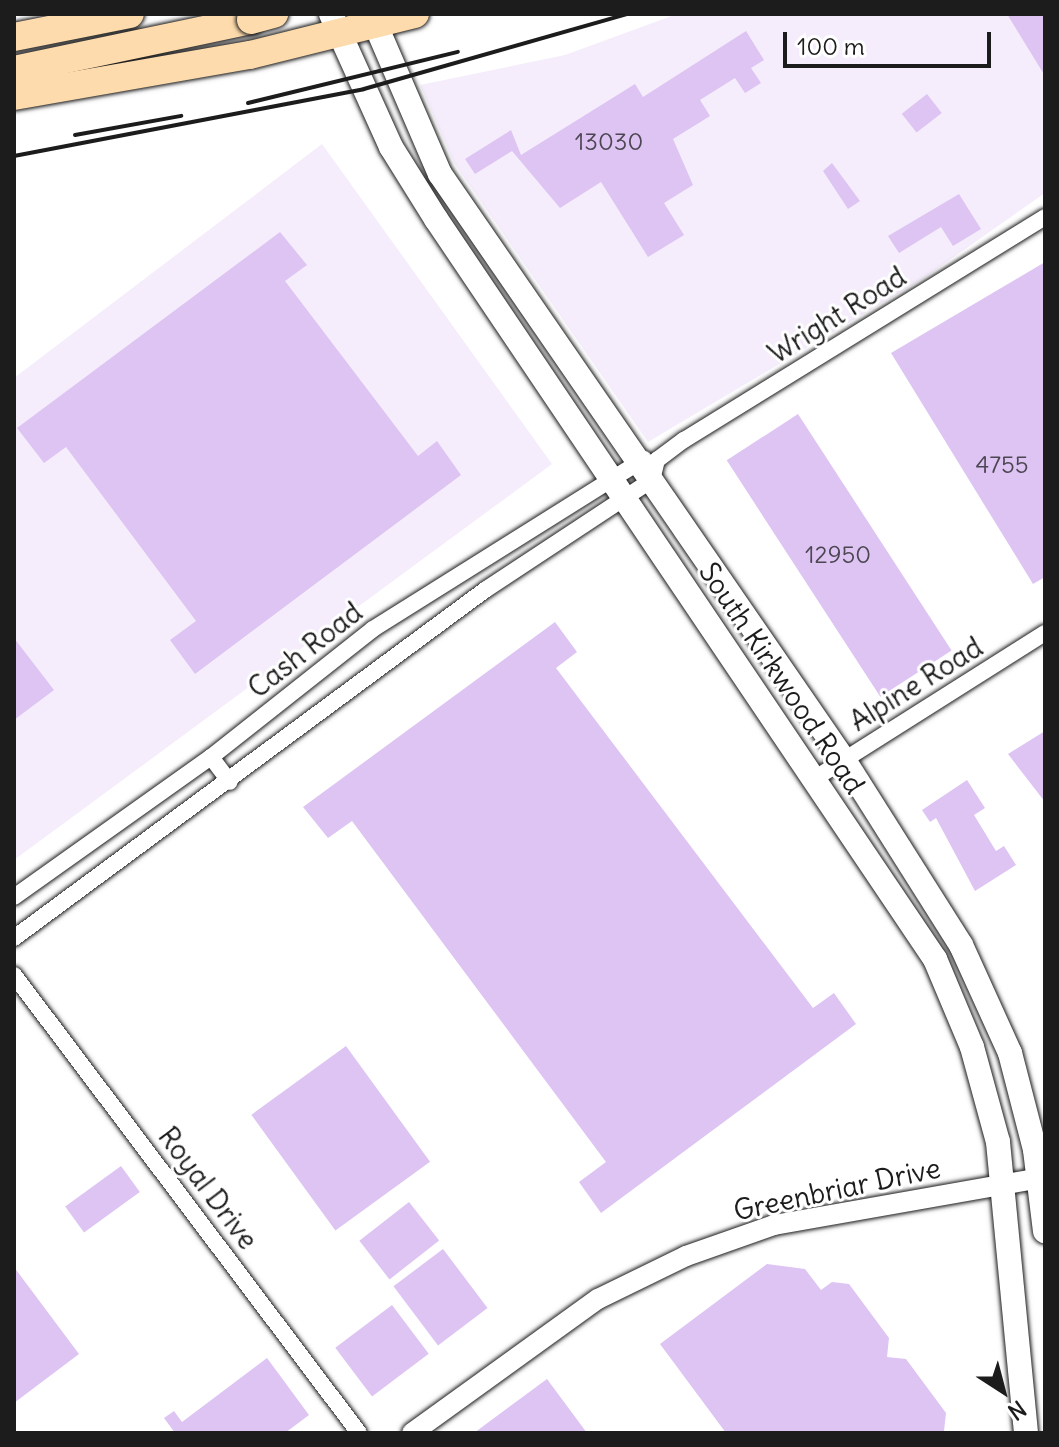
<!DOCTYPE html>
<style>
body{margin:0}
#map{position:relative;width:1059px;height:1447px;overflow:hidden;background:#fff;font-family:Delius,sans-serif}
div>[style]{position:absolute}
.built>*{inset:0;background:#f5edfb}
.building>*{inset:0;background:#ddc4f3;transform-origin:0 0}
.roads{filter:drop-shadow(0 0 2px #1c1c1c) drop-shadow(0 0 2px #1c1c1c)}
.minor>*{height:16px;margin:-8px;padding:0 8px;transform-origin:8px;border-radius:8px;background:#fff}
.tertiary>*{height:20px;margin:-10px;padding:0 10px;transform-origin:10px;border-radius:10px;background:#fff}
.secondary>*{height:24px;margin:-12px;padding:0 12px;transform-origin:12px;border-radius:12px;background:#fff}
.trunk>*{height:28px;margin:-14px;padding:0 14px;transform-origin:14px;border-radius:14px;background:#fedbac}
.rail>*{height:4px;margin:-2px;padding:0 2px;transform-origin:2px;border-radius:2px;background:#1c1c1c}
.bridges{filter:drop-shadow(0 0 2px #1c1c1c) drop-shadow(0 0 2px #1c1c1c)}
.trunk-bridge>*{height:28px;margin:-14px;padding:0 14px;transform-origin:14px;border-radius:14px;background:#fedbac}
span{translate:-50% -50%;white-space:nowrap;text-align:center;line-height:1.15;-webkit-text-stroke:6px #fff;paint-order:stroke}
.number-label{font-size:24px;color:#4c4652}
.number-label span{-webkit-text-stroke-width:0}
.street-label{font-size:28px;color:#1c1c1c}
.frame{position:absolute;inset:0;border:16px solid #1c1c1c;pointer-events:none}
.north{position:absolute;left:963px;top:1351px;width:80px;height:80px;-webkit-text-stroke:6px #fff;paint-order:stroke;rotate:144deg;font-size:22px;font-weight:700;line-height:32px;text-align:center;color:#1c1c1c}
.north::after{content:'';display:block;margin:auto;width:28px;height:36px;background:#1c1c1c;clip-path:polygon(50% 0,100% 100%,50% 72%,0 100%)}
.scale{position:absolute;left:783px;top:32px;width:208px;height:36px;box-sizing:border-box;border:4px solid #1c1c1c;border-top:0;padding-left:10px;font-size:24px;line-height:28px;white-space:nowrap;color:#1c1c1c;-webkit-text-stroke:6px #fff;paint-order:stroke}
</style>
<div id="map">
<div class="built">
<div style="clip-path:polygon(677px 14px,1045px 14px,1045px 193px,924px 278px,648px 442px,454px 163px,420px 85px,565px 55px)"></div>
<div style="clip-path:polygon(322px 144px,552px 464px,14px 860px,14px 378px)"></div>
</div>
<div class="building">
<div style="clip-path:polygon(1007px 14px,1045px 14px,1045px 76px)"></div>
<div style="clip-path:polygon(746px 31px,764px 60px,751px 68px,761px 83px,745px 93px,735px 78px,700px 100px,710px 116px,673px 139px,693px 185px,664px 203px,684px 235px,648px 257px,601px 182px,560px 208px,512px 151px,475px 174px,465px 159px,511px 130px,521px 155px,635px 84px,643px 97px)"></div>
<div style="left:927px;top:94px;width:24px;height:32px;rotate:52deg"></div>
<div style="clip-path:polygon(832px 163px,860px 201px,848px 209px,823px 171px)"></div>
<div style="clip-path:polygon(959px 194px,981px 229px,953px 246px,941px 227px,899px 253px,888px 236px)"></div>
<div style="clip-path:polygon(280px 232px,307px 265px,285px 281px,418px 456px,437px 441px,461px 475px,195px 674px,170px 640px,196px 621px,66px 447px,44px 463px,17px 428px)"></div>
<div style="clip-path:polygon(1045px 262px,1045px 577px,1033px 584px,891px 353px)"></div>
<div style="left:798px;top:414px;width:282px;height:85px;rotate:57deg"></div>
<div style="clip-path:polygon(555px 622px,577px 652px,556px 668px,813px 1008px,834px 993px,856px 1024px,601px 1213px,579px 1182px,606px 1162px,352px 821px,328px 838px,303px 807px)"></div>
<div style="clip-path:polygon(14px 638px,54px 690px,14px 720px)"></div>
<div style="clip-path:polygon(1045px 731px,1045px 802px,1008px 754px)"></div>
<div style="clip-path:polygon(967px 780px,985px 808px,974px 815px,996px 851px,1004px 846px,1016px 865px,975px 891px,936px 818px,930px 822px,922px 810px)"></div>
<div style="left:346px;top:1046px;width:143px;height:117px;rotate:54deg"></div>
<div style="left:121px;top:1166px;width:32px;height:69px;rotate:54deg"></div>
<div style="left:409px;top:1202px;width:49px;height:63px;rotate:52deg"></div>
<div style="left:443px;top:1249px;width:74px;height:62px;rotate:53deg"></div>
<div style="clip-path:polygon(767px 1264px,805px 1269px,821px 1290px,832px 1282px,849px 1284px,889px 1338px,887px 1357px,906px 1359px,946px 1413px,944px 1431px,726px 1433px,660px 1344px)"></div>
<div style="clip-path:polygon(14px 1267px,79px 1354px,14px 1403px)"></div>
<div style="left:392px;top:1305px;width:61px;height:71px;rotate:53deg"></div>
<div style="clip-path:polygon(267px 1358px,309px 1415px,285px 1433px,175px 1433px,164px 1418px,174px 1411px,182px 1422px)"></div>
<div style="clip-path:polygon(547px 1379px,587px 1433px,474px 1433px)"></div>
</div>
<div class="roads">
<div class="minor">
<div style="left:211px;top:757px;width:31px;rotate:53deg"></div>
<div style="left:814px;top:779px;width:273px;rotate:-32.3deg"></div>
<div style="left:14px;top:897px;width:242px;rotate:-35.4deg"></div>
<div style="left:211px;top:757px;width:206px;rotate:-38.3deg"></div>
<div style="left:373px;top:629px;width:320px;rotate:-32.1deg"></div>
<div style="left:14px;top:938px;width:586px;rotate:-36.46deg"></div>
<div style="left:485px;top:590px;width:200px;rotate:-33.4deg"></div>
<div style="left:652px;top:480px;width:21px;rotate:-76deg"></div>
<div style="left:657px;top:460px;width:34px;rotate:-37deg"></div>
<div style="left:684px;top:440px;width:424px;rotate:-31.7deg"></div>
<div style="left:14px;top:975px;width:573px;rotate:53.01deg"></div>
</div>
<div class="tertiary">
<div style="left:412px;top:1433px;width:229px;rotate:-35.8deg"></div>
<div style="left:598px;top:1299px;width:98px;rotate:-26deg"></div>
<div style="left:686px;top:1256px;width:93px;rotate:-19.4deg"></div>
<div style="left:774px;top:1225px;width:270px;rotate:-10deg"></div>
</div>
<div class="secondary">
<div style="left:331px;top:14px;width:146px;rotate:65.7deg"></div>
<div style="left:391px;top:147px;width:85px;rotate:58deg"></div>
<div style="left:436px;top:219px;width:893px;rotate:56.01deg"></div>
<div style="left:935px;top:959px;width:95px;rotate:67.2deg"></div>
<div style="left:972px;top:1047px;width:98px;rotate:74.7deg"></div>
<div style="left:998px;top:1142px;width:292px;rotate:84.5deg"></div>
<div style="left:371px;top:14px;width:174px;rotate:66.7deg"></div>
<div style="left:440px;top:174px;width:712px;rotate:55.42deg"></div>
<div style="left:844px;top:760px;width:219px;rotate:57.7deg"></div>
<div style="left:961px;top:945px;width:119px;rotate:65.6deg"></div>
<div style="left:1010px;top:1053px;width:100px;rotate:75.5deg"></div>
<div style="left:1035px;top:1150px;width:82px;rotate:83deg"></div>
</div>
<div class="trunk">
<div style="left:14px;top:37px;width:118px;rotate:-11.2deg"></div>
<div style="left:14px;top:70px;width:242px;rotate:-11.9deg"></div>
<div style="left:14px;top:96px;width:240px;rotate:-9.9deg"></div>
<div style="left:250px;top:55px;width:170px;rotate:-14deg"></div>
</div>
</div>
<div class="rail">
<div style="left:248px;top:103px;width:216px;rotate:-13.7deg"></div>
<div style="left:75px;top:135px;width:108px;rotate:-10.2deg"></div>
<div style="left:14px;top:156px;width:356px;rotate:-10.8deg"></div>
<div style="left:364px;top:89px;width:273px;rotate:-15.9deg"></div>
</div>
<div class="bridges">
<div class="trunk-bridge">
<div style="left:251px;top:20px;width:24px;rotate:-15deg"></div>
</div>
</div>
<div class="number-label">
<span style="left:609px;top:142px">13030</span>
<span style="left:1002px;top:465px">4755</span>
<span style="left:838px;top:555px">12950</span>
</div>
<div class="street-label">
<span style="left:837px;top:315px;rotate:-32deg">Wright Road</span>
<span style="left:305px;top:650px;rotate:-38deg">Cash Road</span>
<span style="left:782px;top:678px;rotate:56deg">South Kirkwood Road</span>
<span style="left:916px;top:684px;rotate:-32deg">Alpine Road</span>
<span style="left:208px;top:1188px;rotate:53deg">Royal Drive</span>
<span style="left:837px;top:1189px;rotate:-12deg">Greenbriar Drive</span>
</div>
<div class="frame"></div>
<div class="north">N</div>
<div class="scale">100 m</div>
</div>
